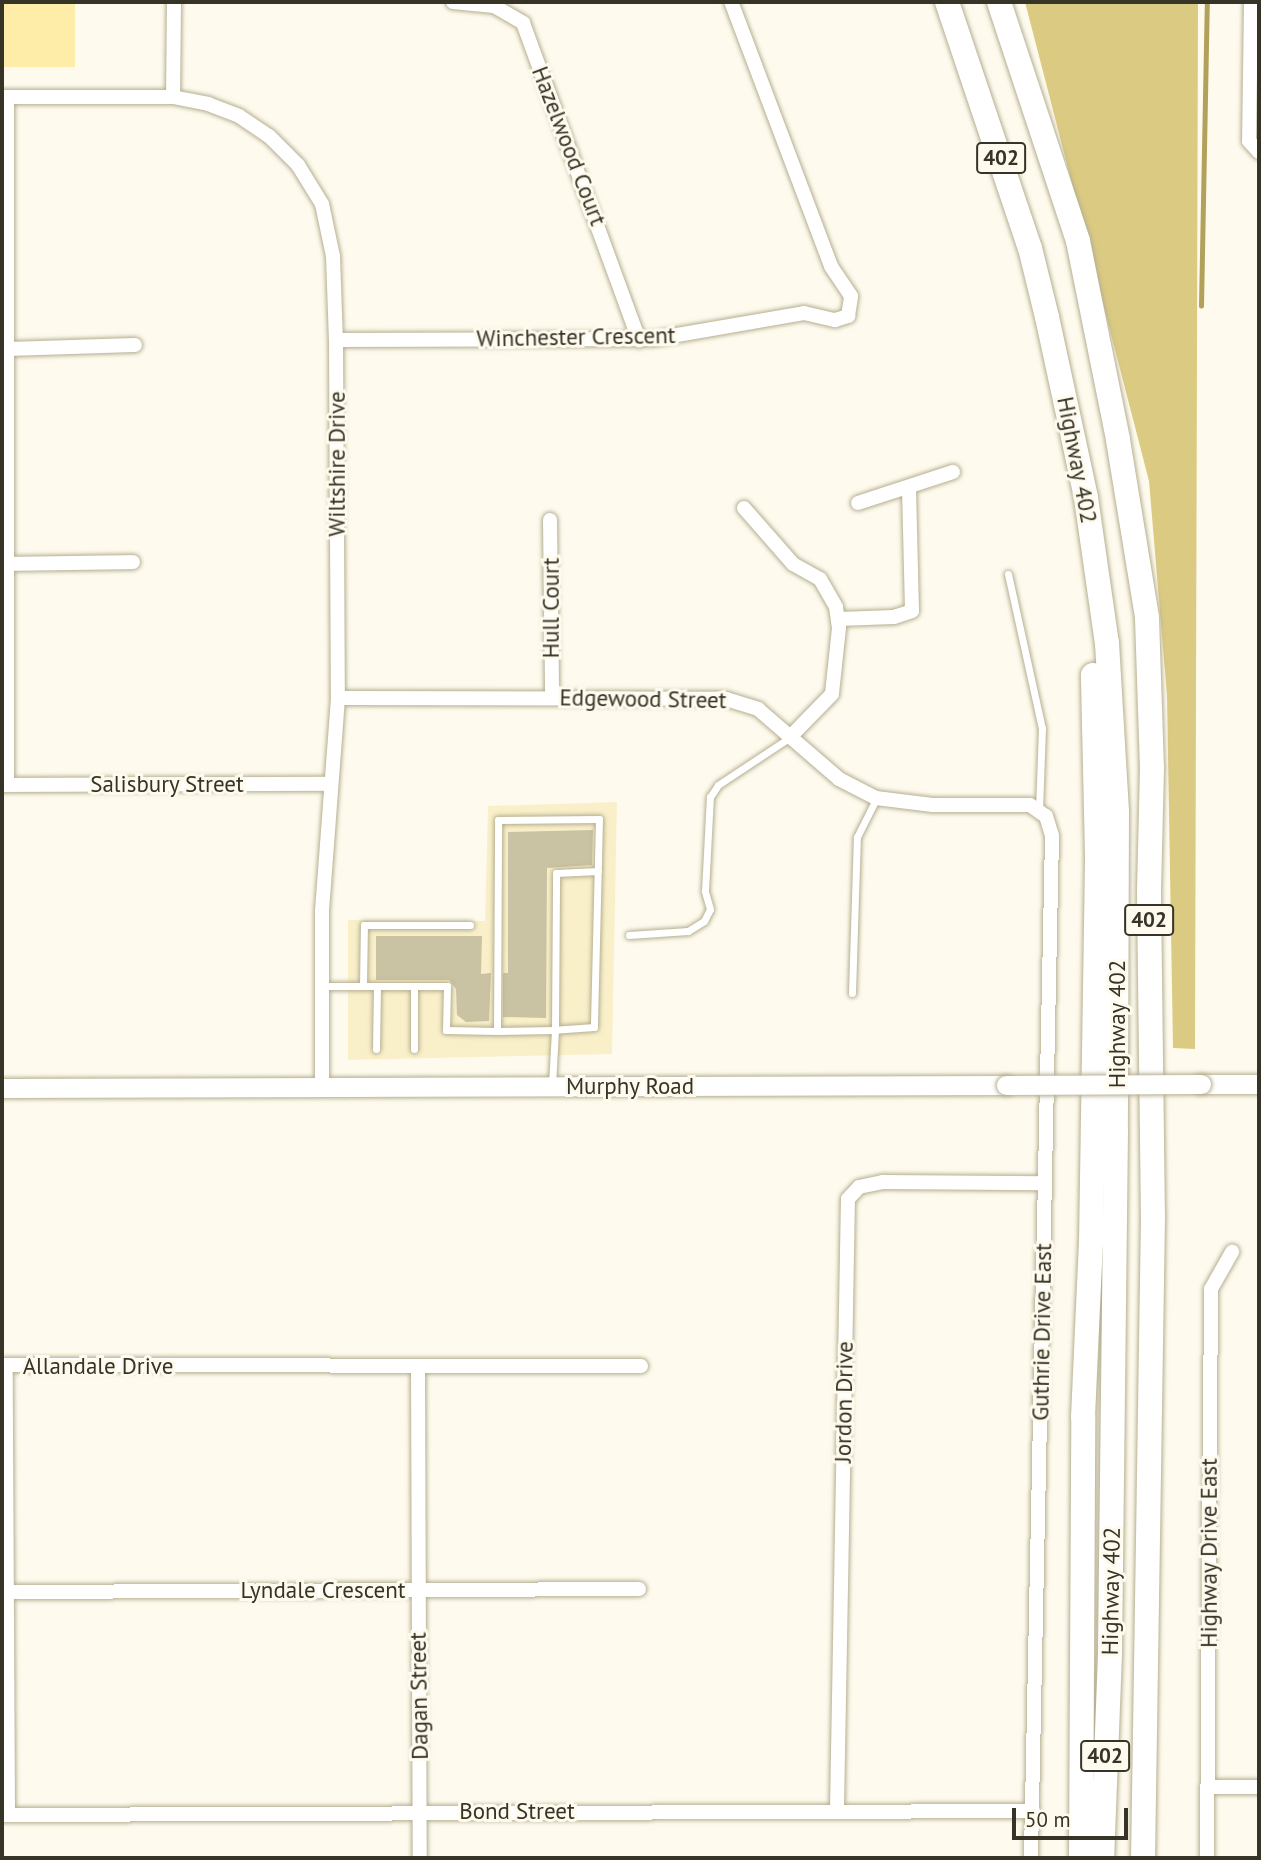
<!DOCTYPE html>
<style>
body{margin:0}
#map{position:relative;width:1261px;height:1860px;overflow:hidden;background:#fefbee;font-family:"PT Sans",sans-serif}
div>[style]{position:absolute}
.built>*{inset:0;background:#f9f0c9}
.green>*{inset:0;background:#feeda8;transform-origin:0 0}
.forest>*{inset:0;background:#dbca82}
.stream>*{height:4.5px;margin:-2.25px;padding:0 2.25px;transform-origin:2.25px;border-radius:2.25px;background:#b2a15a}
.building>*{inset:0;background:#c9c2a3}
.roads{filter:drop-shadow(0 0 2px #b5ae90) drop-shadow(0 0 2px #b5ae90)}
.lane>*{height:7px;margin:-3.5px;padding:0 3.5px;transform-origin:3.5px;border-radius:3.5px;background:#fff}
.street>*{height:14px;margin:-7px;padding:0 7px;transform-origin:7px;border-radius:7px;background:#fff}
.secondary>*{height:19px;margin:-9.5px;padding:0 9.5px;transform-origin:9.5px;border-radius:9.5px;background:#fff}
.highway>*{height:24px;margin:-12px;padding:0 12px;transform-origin:12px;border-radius:12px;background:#fff}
.bridges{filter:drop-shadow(0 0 2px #b5ae90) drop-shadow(0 0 2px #b5ae90)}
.secondary-bridge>*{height:19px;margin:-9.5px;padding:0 9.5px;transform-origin:9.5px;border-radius:9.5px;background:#fff}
span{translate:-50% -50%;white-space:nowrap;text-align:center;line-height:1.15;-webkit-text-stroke:6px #fefbee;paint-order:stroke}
.shield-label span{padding:2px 5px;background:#fefbee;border:2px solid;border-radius:5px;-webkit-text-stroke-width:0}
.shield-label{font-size:21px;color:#363327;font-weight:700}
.street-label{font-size:23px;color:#363327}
.frame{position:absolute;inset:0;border:4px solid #363327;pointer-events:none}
.scale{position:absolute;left:1012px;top:1808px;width:116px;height:32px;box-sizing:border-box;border:4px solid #363327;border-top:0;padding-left:9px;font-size:21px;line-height:24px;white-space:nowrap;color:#363327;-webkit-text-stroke:5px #fefbee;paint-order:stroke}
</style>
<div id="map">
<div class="built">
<div style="clip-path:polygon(617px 802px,612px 1054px,348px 1060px,348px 920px,485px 921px,488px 806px)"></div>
</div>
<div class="green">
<div style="left:2px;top:2px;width:73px;height:65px"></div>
</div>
<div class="forest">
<div style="clip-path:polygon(1025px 2px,1198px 2px,1195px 1049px,1173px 1048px,1167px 695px,1149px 481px)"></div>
</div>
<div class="stream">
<div style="left:1201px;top:306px;width:304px;rotate:-88.9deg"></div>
</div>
<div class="building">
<div style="clip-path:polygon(593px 830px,592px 865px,547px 868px,546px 1018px,503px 1017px,503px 973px,508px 973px,508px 832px)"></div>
<div style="clip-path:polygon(376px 936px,482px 936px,481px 974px,491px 973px,489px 1021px,466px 1022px,457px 1015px,456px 989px,449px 980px,376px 980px)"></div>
</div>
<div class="roads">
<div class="lane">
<div style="left:1008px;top:574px;width:158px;rotate:77.6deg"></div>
<div style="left:1042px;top:728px;width:81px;rotate:92.1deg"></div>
<div style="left:629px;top:935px;width:59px;rotate:-3.9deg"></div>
<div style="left:688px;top:931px;width:19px;rotate:-32deg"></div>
<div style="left:704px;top:921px;width:13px;rotate:-63deg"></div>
<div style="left:710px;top:909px;width:19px;rotate:-106deg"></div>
<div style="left:705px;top:891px;width:94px;rotate:-87deg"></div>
<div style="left:710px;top:797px;width:14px;rotate:-56deg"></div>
<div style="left:718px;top:785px;width:89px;rotate:-33.5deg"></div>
<div style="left:322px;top:986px;width:55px"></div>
<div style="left:363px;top:986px;width:61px;rotate:-89.1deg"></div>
<div style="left:364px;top:925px;width:106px"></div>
<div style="left:852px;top:993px;width:156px;rotate:-88.2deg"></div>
<div style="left:857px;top:837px;width:42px;rotate:-63.4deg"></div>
<div style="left:497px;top:1031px;width:58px;rotate:-1deg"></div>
<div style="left:555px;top:1030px;width:157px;rotate:-89.6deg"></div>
<div style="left:556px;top:873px;width:42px;rotate:-2.7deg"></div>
<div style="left:376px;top:1049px;width:63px;rotate:-89.1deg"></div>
<div style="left:377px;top:986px;width:37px"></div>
<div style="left:414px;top:1049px;width:63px;rotate:-90deg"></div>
<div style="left:414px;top:986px;width:33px"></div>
<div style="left:447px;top:986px;width:44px;rotate:91.3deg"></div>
<div style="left:446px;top:1030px;width:51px;rotate:1.1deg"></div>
<div style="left:497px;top:1031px;width:211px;rotate:-89.7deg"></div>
<div style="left:498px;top:820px;width:101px;rotate:-0.6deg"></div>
<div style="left:599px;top:819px;width:208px;rotate:91.4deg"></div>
<div style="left:594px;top:1027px;width:39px;rotate:176deg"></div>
<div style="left:555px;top:1030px;width:55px;rotate:93.1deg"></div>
</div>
<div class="street">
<div style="left:453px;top:2px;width:41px;rotate:5.6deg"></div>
<div style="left:494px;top:6px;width:34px;rotate:30deg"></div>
<div style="left:523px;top:23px;width:338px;rotate:69.9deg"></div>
<div style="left:1251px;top:2px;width:139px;rotate:90.8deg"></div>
<div style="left:1249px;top:141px;width:15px;rotate:48deg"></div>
<div style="left:2px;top:97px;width:171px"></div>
<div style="left:173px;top:97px;width:36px;rotate:11deg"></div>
<div style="left:208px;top:104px;width:33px;rotate:21deg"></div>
<div style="left:239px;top:116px;width:36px;rotate:34deg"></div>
<div style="left:269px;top:136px;width:41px;rotate:45deg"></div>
<div style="left:298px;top:165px;width:46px;rotate:58.4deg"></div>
<div style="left:322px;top:204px;width:53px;rotate:78.1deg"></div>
<div style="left:333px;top:256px;width:84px;rotate:88deg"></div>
<div style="left:336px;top:340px;width:358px;rotate:89.7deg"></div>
<div style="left:338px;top:698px;width:214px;rotate:94.3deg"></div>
<div style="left:322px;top:911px;width:176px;rotate:90deg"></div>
<div style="left:7px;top:97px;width:688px;rotate:90deg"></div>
<div style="left:173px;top:97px;width:95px;rotate:-89.4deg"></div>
<div style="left:336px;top:340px;width:318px;rotate:-0.2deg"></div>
<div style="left:654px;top:339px;width:152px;rotate:-9.8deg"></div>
<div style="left:804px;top:313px;width:32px;rotate:13deg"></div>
<div style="left:835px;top:320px;width:14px;rotate:-17deg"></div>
<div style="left:848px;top:316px;width:20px;rotate:-81deg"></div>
<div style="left:851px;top:296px;width:36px;rotate:-124deg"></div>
<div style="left:831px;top:266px;width:282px;rotate:-110.7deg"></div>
<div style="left:7px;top:349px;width:128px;rotate:-1.8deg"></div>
<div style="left:858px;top:503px;width:100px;rotate:-18.1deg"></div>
<div style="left:744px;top:508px;width:74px;rotate:48.8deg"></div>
<div style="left:793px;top:564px;width:31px;rotate:29deg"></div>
<div style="left:820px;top:579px;width:32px;rotate:60deg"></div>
<div style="left:836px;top:607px;width:21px;rotate:82deg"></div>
<div style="left:839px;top:628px;width:66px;rotate:96.1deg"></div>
<div style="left:832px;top:694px;width:57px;rotate:134.3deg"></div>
<div style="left:550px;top:520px;width:176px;rotate:89.3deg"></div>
<div style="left:8px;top:564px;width:125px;rotate:-0.9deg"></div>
<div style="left:838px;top:619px;width:56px;rotate:-2deg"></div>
<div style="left:894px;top:617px;width:19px;rotate:-18deg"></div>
<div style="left:912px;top:611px;width:124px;rotate:-91.4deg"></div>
<div style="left:338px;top:698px;width:388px;rotate:0.1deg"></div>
<div style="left:726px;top:699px;width:34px;rotate:17deg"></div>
<div style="left:758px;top:709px;width:107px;rotate:40.8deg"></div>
<div style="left:839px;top:779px;width:42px;rotate:27.2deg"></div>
<div style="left:876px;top:798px;width:57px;rotate:7deg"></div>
<div style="left:933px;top:805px;width:97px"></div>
<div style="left:1030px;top:805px;width:19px;rotate:35deg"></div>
<div style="left:1046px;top:816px;width:21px;rotate:73deg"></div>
<div style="left:1052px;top:836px;width:1022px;rotate:91.18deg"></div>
<div style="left:2px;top:785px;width:329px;rotate:-0.2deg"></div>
<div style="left:418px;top:1366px;width:492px;rotate:89.8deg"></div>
<div style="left:8px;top:1592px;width:631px;rotate:-0.27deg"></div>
<div style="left:1208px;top:1787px;width:51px"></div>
<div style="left:837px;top:1809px;width:610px;rotate:-88.97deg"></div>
<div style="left:848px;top:1199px;width:16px;rotate:-47deg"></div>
<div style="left:859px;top:1187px;width:25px;rotate:-12deg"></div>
<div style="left:883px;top:1182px;width:162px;rotate:0.4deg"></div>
<div style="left:2px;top:1815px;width:1031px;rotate:-0.22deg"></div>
<div style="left:8px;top:1815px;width:450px;rotate:-90.3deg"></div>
<div style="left:6px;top:1365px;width:635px;rotate:0.09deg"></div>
<div style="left:1207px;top:1858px;width:569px;rotate:-89.6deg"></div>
<div style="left:1211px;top:1289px;width:43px;rotate:-60.4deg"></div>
</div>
<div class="secondary">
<div style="left:1201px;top:1084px;width:58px"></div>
<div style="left:2px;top:1088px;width:1004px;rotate:-0.17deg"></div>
</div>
<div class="highway">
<div style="left:947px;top:2px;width:260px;rotate:71.4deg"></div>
<div style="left:1030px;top:248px;width:71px;rotate:76.2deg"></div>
<div style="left:1047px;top:317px;width:185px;rotate:77.8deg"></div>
<div style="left:1086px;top:498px;width:147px;rotate:81.8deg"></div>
<div style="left:1107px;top:643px;width:169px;rotate:86.6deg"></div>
<div style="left:1117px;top:812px;width:319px;rotate:90.2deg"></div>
<div style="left:1116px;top:1131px;width:523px;rotate:90.66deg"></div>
<div style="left:1110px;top:1654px;width:204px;rotate:92.2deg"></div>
<div style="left:999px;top:2px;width:252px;rotate:71.7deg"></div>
<div style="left:1078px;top:241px;width:203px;rotate:78.6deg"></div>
<div style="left:1118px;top:440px;width:180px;rotate:80.7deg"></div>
<div style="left:1147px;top:618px;width:150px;rotate:88.1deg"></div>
<div style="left:1152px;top:768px;width:127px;rotate:91.4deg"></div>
<div style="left:1149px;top:895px;width:321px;rotate:89.3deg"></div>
<div style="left:1153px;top:1216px;width:642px;rotate:90.89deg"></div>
<div style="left:1081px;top:1858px;width:441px;rotate:-89.7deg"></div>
<div style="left:1083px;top:1417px;width:174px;rotate:-87.4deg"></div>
<div style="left:1091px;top:1243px;width:387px;rotate:-89.1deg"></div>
<div style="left:1097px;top:856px;width:181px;rotate:-91.3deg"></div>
</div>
</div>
<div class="bridges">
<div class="secondary-bridge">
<div style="left:1006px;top:1085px;width:195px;rotate:-0.3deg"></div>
</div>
</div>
<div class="shield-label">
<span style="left:1001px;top:158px">402</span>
<span style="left:1149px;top:920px">402</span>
<span style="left:1105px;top:1756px">402</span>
</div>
<div class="street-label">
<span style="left:569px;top:146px;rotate:69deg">Hazelwood Court</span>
<span style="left:576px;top:337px;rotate:-1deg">Winchester Crescent</span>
<span style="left:1077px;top:460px;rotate:79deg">Highway 402</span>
<span style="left:337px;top:464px;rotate:-90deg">Wiltshire Drive</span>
<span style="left:551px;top:608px;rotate:-90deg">Hull Court</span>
<span style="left:643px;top:699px;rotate:1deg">Edgewood Street</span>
<span style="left:167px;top:784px">Salisbury Street</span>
<span style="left:1117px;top:1024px;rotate:-90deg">Highway 402</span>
<span style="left:630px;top:1086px">Murphy Road</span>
<span style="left:1042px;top:1332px;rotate:-89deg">Guthrie Drive East</span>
<span style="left:98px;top:1366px">Allandale Drive</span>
<span style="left:844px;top:1402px;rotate:-89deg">Jordon Drive</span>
<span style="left:1209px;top:1553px;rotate:-90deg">Highway Drive East</span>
<span style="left:323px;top:1590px">Lyndale Crescent</span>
<span style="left:1111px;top:1591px;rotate:-89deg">Highway 402</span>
<span style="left:419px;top:1696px;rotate:-91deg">Dagan Street</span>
<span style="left:517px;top:1811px">Bond Street</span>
</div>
<div class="frame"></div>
<div class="scale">50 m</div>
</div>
